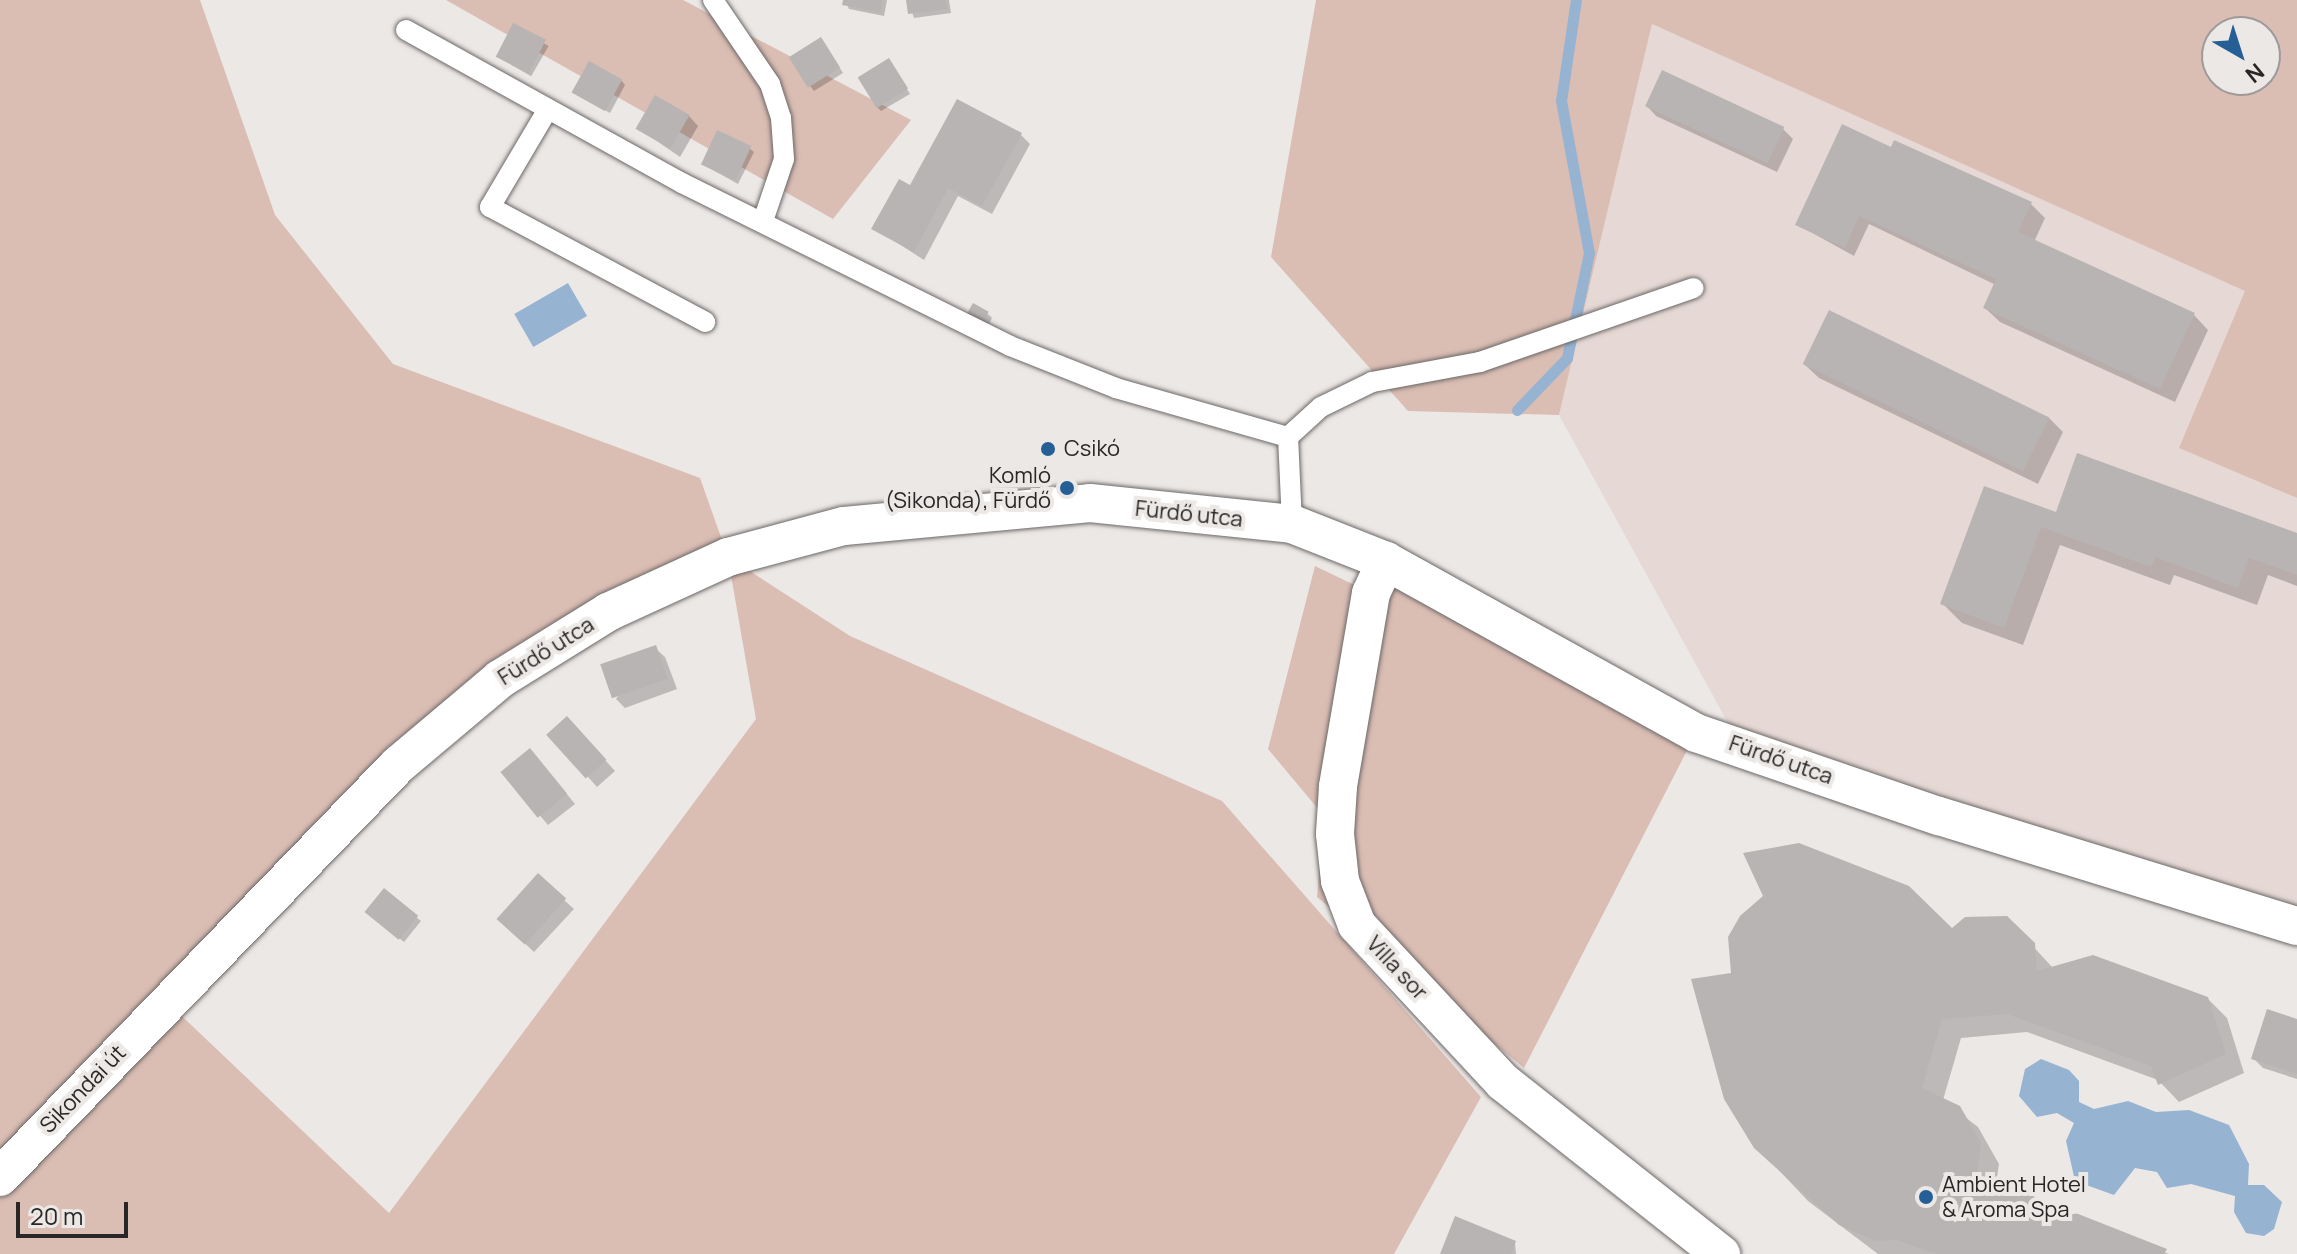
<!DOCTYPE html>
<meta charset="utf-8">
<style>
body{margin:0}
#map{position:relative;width:2297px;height:1254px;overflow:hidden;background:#ece8e6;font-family:Manrope,sans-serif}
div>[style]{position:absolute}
.built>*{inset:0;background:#e6d9d5}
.green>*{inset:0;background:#dabdb3}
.water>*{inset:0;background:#96b3d2;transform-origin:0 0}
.shadow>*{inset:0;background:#0003;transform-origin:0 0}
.stream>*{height:11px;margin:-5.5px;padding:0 5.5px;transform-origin:5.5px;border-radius:5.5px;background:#96b3d2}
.building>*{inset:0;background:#b8b4b3;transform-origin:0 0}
.roads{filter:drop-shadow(0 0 2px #6c6867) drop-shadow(0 0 2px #6c6867)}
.service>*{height:20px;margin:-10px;padding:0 10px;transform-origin:10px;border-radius:10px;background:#fff}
.minor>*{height:38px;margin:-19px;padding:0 19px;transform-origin:19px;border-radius:19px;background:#fff}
.dots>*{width:22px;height:22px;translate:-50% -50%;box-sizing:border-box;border:4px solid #ece8e6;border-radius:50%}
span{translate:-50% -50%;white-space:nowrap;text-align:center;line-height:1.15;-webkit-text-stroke:8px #ece8e6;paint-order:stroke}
.poi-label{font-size:22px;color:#282626}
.left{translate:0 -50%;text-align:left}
.right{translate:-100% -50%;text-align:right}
.street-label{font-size:22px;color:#282626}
.north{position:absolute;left:2201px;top:16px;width:80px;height:80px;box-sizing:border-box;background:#ece8e6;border:2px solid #9e9a99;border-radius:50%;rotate:141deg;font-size:22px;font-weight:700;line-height:32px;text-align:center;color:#282626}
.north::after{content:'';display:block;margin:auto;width:28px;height:36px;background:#265e96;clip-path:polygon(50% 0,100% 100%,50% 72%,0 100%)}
.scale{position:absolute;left:16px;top:1202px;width:112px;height:36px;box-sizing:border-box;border:4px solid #282626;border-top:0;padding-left:10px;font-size:24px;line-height:28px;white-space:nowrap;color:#282626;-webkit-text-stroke:6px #ece8e6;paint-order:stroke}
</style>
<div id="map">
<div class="built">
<div style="clip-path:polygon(1652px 24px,2246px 291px,2180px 448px,2297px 498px,2297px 916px,1740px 745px,1559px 415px)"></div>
</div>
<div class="green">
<div style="clip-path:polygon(evenodd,0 0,200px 0,275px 215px,393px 364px,700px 478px,728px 557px,850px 636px,1222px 801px,1481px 1097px,1394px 1254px,0 1254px,0 0,728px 558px,756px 719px,389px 1213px,167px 1002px,290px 879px,608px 612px,728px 558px)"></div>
<div style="clip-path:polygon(446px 0,683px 0,911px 120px,833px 219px)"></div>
<div style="clip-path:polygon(evenodd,1316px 0,2297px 0,2297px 498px,2179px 448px,2245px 291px,1652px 24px,1559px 415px,1408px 411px,1271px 257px,1316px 0,2217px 32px,2265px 32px,2265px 80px,2217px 80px,2217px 32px)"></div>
<div style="clip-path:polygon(1386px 561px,1696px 733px,1524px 1068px,1317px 897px,1324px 816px,1268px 749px,1315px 566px,1371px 593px)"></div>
</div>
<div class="water">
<div style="left:568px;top:283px;width:38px;height:62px;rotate:60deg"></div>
<div style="clip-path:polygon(2041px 1059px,2069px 1070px,2079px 1081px,2079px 1102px,2094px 1109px,2128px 1101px,2156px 1112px,2189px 1110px,2229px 1125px,2249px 1164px,2248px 1185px,2264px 1185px,2282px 1202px,2274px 1229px,2264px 1236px,2246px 1233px,2234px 1212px,2235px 1196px,2191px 1184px,2167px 1188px,2157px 1172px,2135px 1168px,2114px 1195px,2075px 1181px,2066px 1141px,2074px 1123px,2057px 1113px,2037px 1117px,2019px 1096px,2025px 1069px)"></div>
</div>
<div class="shadow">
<div style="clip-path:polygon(845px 0,887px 0,884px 16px,849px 9px)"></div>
<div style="clip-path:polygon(908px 0,949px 0,951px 13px,914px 18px)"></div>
<div style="left:514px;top:26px;width:40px;height:35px;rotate:30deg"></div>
<div style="clip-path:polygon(825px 44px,843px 73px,814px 91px,810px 86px)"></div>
<div style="clip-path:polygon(889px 60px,910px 94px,881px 111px,877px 107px)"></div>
<div style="clip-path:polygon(621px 80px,625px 85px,610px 113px,574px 93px)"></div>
<div style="clip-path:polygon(1647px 106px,1783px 129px,1793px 139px,1777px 172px,1656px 116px)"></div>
<div style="clip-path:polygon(689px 116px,698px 126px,680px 157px,638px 128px)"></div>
<div style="clip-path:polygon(1021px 135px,1030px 144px,992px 214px,958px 196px,924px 260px,874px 228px,911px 188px)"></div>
<div style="clip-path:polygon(749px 148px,754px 152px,738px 184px,702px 164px)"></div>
<div style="clip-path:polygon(1892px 149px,2031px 204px,2045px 218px,2034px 242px,2194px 315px,2208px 330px,2175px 402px,2000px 322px,1985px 308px,1996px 285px,1869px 224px,1854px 256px,1798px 225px)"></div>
<div style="clip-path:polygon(988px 314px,992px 318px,986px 330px,971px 322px)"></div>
<div style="clip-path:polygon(1804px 364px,2048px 417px,2063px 432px,2038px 484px,1819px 378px)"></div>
<div style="clip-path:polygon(2057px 514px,2297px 533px,2297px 586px,2268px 575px,2257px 605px,2174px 575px,2170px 585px,2060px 545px,2023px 645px,1962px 623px,1943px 604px)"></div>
<div style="clip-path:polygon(655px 648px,665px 657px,677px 689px,625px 708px,616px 699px)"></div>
<div style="clip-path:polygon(576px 728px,615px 771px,597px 787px,588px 777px)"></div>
<div style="clip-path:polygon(539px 760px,575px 804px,548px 825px,503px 772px)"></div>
<div style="clip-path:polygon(564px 900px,574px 909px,534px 952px,508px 928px)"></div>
<div style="clip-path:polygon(371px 916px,416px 917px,421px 921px,404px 942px)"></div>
<div style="clip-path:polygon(2007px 918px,2053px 968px,2207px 998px,2227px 1018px,2244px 1073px,2179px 1102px,2158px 1080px,2027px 1032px,1961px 1038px,1943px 1100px,1978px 1127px,1999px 1164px,1996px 1184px,2169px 1254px,1878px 1254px,1808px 1201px,1756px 1146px,1952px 931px)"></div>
<div style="clip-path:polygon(2297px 1021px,2297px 1079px,2263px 1068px,2253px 1058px)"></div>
<div style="clip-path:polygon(1515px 1243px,1516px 1254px,1442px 1254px)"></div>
</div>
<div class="stream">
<div style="left:1517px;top:410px;width:72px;rotate:-46.1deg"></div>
<div style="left:1567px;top:358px;width:107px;rotate:-78.2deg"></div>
<div style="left:1589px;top:253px;width:155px;rotate:-100.4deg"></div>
<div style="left:1561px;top:101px;width:102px;rotate:-81.6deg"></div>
</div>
<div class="building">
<div style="clip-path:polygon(843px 0,882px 0,880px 12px,842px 5px)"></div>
<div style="clip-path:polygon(906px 0,946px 0,947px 9px,908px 14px)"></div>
<div style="left:513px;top:23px;width:37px;height:38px;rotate:27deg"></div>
<div style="left:821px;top:37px;width:36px;height:38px;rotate:58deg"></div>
<div style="left:889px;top:58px;width:36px;height:37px;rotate:58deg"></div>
<div style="left:589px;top:61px;width:38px;height:36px;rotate:29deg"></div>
<div style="left:1662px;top:70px;width:135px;height:40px;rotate:25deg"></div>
<div style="left:655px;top:95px;width:40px;height:39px;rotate:30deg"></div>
<div style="clip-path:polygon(957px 99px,1022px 133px,982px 206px,948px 188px,914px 252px,871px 229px,899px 179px,910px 185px)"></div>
<div style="clip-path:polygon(1842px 124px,1891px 147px,1894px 140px,2032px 202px,2018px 232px,2195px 313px,2160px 389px,1983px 308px,1996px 279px,1859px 216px,1845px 248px,1795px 225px)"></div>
<div style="left:717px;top:130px;width:38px;height:38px;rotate:25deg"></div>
<div style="left:973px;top:303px;width:18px;height:17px;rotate:29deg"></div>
<div style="left:1829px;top:310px;width:245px;height:60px;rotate:26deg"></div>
<div style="clip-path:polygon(2077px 453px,2297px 533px,2297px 575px,2249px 558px,2238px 588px,2155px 557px,2151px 567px,2041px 527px,2004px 628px,1940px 604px,1984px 486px,2056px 512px)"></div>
<div style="left:656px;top:645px;width:36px;height:59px;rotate:71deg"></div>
<div style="left:567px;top:716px;width:59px;height:28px;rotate:48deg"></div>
<div style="left:530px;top:748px;width:59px;height:38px;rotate:51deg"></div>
<div style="clip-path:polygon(1799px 843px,1909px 886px,1952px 928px,1965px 917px,2007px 916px,2035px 943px,2037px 971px,2093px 955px,2208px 997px,2226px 1054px,2158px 1085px,2151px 1066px,2007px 1014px,1942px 1019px,1922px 1088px,1960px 1106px,1981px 1143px,1977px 1174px,2167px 1249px,2164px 1254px,1936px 1254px,1897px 1240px,1876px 1241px,1839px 1225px,1754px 1148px,1724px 1099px,1691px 979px,1731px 973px,1728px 937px,1740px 916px,1763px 896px,1743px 853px)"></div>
<div style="left:538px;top:873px;width:38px;height:62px;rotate:42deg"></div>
<div style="left:384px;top:888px;width:44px;height:31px;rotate:39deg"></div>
<div style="clip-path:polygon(2267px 1009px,2297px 1019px,2297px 1074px,2251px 1059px)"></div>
<div style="clip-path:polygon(1455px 1216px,1516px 1241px,1511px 1254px,1440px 1254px)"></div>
</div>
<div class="roads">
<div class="service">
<div style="left:713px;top:0;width:102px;rotate:55.8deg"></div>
<div style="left:770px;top:84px;width:36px;rotate:72deg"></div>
<div style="left:781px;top:118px;width:41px;rotate:85.8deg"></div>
<div style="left:784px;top:159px;width:65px;rotate:108.7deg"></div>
<div style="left:406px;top:30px;width:316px;rotate:29deg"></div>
<div style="left:682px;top:183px;width:366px;rotate:26.4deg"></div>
<div style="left:1010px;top:346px;width:114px;rotate:21.6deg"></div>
<div style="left:1116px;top:388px;width:179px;rotate:15.9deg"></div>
<div style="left:548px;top:109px;width:114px;rotate:120.6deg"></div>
<div style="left:490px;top:207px;width:244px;rotate:28.1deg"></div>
<div style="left:1292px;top:524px;width:87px;rotate:-92.6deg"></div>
<div style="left:1288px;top:437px;width:45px;rotate:-42.3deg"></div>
<div style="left:1321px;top:407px;width:57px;rotate:-26.1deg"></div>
<div style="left:1372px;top:382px;width:110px;rotate:-10.5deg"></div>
<div style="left:1480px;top:362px;width:226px;rotate:-19.1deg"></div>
</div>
<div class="minor">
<div style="left:1386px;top:561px;width:35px;rotate:115deg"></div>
<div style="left:1371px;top:593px;width:197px;rotate:99.7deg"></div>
<div style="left:1338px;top:787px;width:47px;rotate:93.7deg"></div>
<div style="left:1335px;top:834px;width:47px;rotate:83.9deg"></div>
<div style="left:1340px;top:881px;width:47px;rotate:68.9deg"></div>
<div style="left:1357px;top:925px;width:214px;rotate:47.1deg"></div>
<div style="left:1503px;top:1082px;width:278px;rotate:38.3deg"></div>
<div style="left:0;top:1177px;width:573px;rotate:-45.99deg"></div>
<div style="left:398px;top:765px;width:133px;rotate:-40.1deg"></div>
<div style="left:500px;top:679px;width:127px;rotate:-31.8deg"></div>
<div style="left:608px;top:612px;width:132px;rotate:-24.6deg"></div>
<div style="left:728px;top:557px;width:120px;rotate:-15deg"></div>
<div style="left:844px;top:526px;width:247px;rotate:-5.3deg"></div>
<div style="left:1090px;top:503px;width:203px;rotate:5.9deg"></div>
<div style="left:1292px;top:524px;width:101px;rotate:21.5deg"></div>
<div style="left:1386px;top:561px;width:355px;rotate:29deg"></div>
<div style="left:1696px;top:733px;width:257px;rotate:18.9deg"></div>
<div style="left:1939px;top:816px;width:375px;rotate:17.1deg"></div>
</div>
</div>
<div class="dots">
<div style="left:1048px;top:449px;background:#265e96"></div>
<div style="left:1067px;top:488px;background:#265e96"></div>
<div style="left:1926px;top:1197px;background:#265e96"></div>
</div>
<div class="poi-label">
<span class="left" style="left:1064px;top:449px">Csikó</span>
<span class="right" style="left:1051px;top:488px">Komló<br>(Sikonda), Fürdő</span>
<span class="left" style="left:1942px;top:1197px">Ambient Hotel<br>&amp; Aroma Spa</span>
</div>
<div class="street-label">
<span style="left:1189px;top:514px;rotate:6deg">Fürdő utca</span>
<span style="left:546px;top:651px;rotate:-32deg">Fürdő utca</span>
<span style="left:1781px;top:760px;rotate:19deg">Fürdő utca</span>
<span style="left:1397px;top:968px;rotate:47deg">Villa sor</span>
<span style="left:83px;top:1089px;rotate:-46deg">Sikondai út</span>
</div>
<div class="north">N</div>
<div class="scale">20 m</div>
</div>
